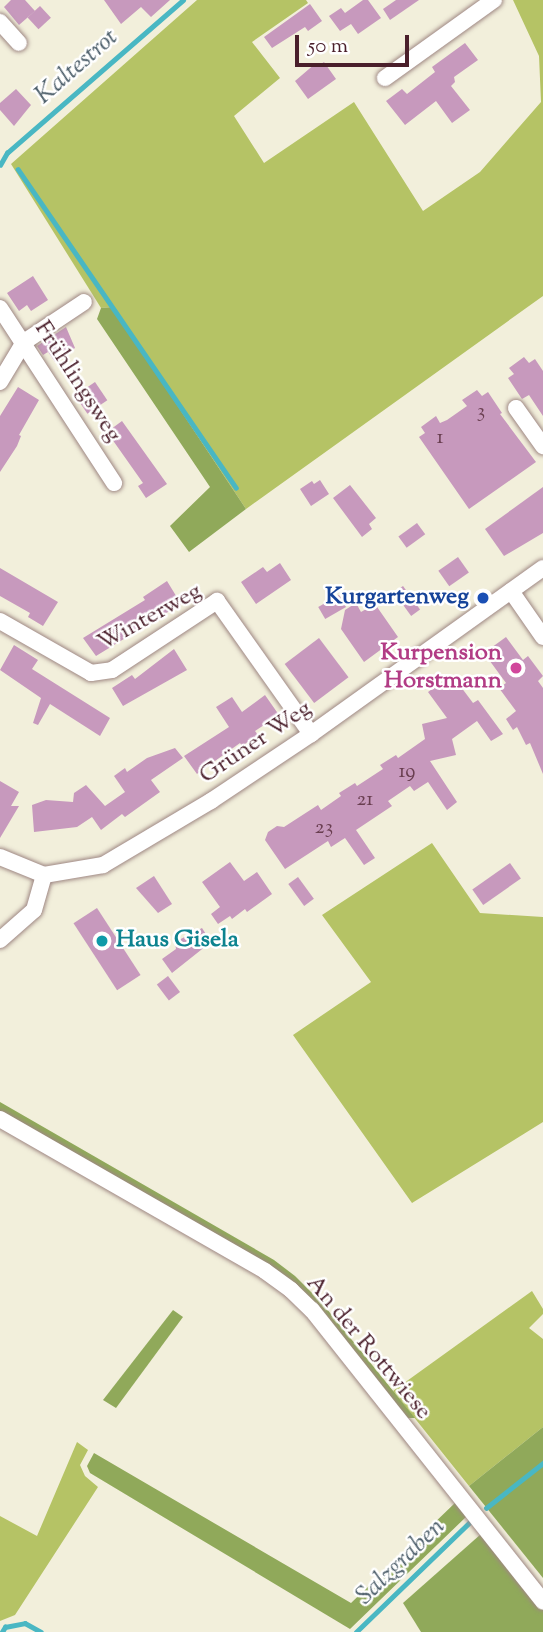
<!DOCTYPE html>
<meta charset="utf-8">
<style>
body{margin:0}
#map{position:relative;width:543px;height:1632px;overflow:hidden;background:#f2efdb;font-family:"Sorts Mill Goudy",serif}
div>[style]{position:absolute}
.green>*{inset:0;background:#b5c365}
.forest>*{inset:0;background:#90a95a}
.stream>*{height:4.5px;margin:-2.25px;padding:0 2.25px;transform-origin:2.25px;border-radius:2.25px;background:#49b7c3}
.building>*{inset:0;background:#c799bd;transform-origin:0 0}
.roads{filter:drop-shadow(0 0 2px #9e8783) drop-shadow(0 0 2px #9e8783)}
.minor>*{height:16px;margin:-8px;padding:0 8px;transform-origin:8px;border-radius:8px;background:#fff}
.dots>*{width:19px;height:19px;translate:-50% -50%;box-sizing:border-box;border:4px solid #fff;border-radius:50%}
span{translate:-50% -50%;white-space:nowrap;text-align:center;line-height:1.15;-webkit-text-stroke:5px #fff;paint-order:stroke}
.number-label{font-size:21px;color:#693e50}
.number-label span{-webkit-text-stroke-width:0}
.street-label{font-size:24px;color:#4a1f2b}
.transit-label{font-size:24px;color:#164399;font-weight:700}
.right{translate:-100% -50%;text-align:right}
.hotel-label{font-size:24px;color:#b23c85;font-weight:700}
.culture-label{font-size:24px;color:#0d838f;font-weight:700}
.left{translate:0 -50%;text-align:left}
.water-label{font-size:26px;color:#4a5c68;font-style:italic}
.scale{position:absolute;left:295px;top:35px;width:114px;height:32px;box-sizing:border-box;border:4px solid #4a1f2b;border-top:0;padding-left:9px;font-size:21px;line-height:24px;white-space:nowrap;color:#4a1f2b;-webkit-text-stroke:5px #fff;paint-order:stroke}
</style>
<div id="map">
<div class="green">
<div style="clip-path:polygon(197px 0,306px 0,308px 3px,252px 42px,280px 78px,234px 116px,264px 163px,354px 102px,423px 211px,480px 172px,541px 102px,539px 56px,513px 0,543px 0,543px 296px,246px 509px,112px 307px,101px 308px,11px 164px)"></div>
<div style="clip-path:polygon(432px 843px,480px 913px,543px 917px,543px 1122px,412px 1203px,293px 1035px,371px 982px,322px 915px)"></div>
<div style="clip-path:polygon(532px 1291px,543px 1309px,543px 1314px,529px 1328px,543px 1339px,543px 1427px,469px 1486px,393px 1391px)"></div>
<div style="clip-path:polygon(77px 1442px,88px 1450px,80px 1465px,85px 1476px,98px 1487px,15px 1615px,0 1621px,0 1516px,37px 1536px)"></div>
</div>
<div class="forest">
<div style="clip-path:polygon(112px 307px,246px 509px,189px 552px,170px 526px,210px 487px,97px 319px,101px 308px)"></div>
<div style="clip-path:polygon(0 1102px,274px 1260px,295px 1276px,322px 1303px,415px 1418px,406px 1418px,317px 1308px,0 1111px)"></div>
<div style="clip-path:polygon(173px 1310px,183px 1317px,116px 1408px,103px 1400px)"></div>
<div style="clip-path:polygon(543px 1427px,543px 1578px,469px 1486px)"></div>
<div style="clip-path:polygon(94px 1453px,351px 1603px,456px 1502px,467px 1516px,350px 1629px,90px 1473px,87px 1466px)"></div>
<div style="clip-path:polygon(481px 1534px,543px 1610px,543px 1632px,421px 1632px,403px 1603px)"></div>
</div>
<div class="stream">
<div style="left:0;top:165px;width:14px;rotate:-60deg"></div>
<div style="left:7px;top:153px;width:233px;rotate:-41deg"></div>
<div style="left:18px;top:169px;width:386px;rotate:55.6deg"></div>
<div style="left:486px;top:1508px;width:73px;rotate:-38.3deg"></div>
<div style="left:2px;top:1632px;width:6px;rotate:-59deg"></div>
<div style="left:5px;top:1627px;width:20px;rotate:-11deg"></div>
<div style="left:25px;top:1623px;width:18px;rotate:29deg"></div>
<div style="left:356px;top:1632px;width:163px;rotate:-44deg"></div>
</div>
<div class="building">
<div style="clip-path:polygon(11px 0,25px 0,35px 11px,19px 25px,4px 7px)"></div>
<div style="clip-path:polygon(104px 0,170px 0,151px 17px,141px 7px,121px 24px)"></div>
<div style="clip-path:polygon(363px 0,368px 0,381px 18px,358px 34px,351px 24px,340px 31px,329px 16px,341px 8px,345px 13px)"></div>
<div style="clip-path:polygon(396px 0,419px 0,390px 20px,383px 9px)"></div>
<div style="clip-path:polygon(310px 4px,322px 21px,308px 31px,305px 27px,272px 48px,264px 37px)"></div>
<div style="left:40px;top:6px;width:16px;height:17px;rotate:47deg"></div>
<div style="clip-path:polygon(465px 43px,478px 60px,454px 77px,455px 82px,451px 86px,470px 110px,452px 123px,436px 101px,405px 125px,386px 101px,402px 89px,407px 94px,435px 72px,432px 67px)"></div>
<div style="clip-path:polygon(324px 62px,336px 79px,308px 99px,295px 81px,316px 63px,318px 66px)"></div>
<div style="clip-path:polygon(16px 89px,31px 105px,14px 126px,0 110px,0 103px)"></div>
<div style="clip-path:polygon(33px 276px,48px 300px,31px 311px,27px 305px,19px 311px,7px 293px)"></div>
<div style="clip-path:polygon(66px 327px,75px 348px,55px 362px,48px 352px,43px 355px,37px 346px)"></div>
<div style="clip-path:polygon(524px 357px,529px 363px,535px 359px,543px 371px,543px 416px,529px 395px,522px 399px,508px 378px,514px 374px,509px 368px)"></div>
<div style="left:95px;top:382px;width:22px;height:24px;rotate:56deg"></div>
<div style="clip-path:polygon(18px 387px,39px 400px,19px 435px,21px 436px,17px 446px,0 472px,0 416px)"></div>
<div style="clip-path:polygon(477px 390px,482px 396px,488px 392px,502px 413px,500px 414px,536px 462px,469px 509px,419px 437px,425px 433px,421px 427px,436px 416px,440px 423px,447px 420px,467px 406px,462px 400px)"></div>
<div style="clip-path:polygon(122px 421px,167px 484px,146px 498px,138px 486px,143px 483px,107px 432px)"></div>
<div style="clip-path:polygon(320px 480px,329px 494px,311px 506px,300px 489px,312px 481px,314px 484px)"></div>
<div style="clip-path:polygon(350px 485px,376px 518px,369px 524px,372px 529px,362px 537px,333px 498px)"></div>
<div style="clip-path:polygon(543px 487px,543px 533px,504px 556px,485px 529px)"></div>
<div style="left:417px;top:523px;width:14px;height:23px;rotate:54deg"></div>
<div style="left:458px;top:557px;width:19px;height:24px;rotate:55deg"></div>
<div style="clip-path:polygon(280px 563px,291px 580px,256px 604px,241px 582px,263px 567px,267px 572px)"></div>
<div style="clip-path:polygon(0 568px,58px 602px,43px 626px,28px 617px,30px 613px,0 596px)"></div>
<div style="clip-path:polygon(167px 581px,181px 604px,96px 656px,83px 638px,145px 600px,143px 597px)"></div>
<div style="left:403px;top:586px;width:29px;height:11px;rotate:54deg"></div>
<div style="left:339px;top:595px;width:14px;height:24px;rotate:60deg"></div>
<div style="clip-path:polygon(356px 603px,361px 612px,375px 604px,398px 637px,364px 662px,341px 629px,345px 610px)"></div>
<div style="clip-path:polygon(506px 637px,523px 660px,528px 656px,543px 676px,538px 681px,543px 688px,543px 774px,530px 743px,526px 745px,517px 727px,513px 730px,506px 719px,516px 711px,499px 688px,506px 683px,484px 653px)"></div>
<div style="left:319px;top:638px;width:49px;height:43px;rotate:53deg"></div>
<div style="clip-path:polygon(14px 645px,38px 660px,32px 669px,110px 718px,100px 736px,50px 704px,38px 725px,33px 723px,41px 698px,0 670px)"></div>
<div style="clip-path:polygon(174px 649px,187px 670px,123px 706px,112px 688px,132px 675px,135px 679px)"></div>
<div style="clip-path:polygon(452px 675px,473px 703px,478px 700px,503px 734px,491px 741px,477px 721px,452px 739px,456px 755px,430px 761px,457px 802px,447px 810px,428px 782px,414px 791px,410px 786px,388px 801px,392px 806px,356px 830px,375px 858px,364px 865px,345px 838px,331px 847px,328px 841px,285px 869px,265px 840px,268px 832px,277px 826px,284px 827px,318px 805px,321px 810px,341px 796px,339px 793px,355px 783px,357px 786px,383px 769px,380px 765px,396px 755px,398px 758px,425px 739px,422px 724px,447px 718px,428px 692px)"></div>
<div style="clip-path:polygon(265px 695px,279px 715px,255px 731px,258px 735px,242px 746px,240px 743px,197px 774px,184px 756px,229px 727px,216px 707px,232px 697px,242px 712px)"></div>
<div style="clip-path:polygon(175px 748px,183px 758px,151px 780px,160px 792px,125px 817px,122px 814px,101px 830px,92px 817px,77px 827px,34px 832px,32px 805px,46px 800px,73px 802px,74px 793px,86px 785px,105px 806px,125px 792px,114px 776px,125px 768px,127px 772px,147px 758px)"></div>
<div style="clip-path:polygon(0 781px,19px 792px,11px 806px,19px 806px,0 838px)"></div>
<div style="clip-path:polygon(230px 862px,244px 881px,257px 872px,272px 894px,247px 912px,245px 909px,232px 919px,230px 916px,218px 924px,211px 914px,220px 907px,202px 882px)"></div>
<div style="left:510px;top:863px;width:19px;height:46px;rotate:55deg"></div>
<div style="clip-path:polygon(154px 876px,172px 904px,158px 913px,136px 888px)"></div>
<div style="left:298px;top:877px;width:27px;height:12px;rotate:54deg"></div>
<div style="left:97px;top:908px;width:80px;height:28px;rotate:57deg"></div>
<div style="clip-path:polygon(202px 928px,211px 942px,172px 973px,162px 959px,176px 949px,175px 942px)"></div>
<div style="left:168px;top:976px;width:20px;height:14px;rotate:53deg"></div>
</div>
<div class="roads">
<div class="minor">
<div style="left:0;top:22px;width:28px;rotate:48deg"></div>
<div style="left:385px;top:78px;width:134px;rotate:-35.6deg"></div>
<div style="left:0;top:308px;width:209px;rotate:56.9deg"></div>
<div style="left:0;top:382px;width:47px;rotate:-59deg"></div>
<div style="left:24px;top:342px;width:72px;rotate:-33.7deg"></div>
<div style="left:516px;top:408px;width:47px;rotate:54.6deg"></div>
<div style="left:511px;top:591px;width:56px;rotate:55.2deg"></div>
<div style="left:0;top:621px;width:105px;rotate:29.7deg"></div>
<div style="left:91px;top:673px;width:21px;rotate:-8deg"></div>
<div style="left:112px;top:670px;width:126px;rotate:-33.3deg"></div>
<div style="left:217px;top:601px;width:163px;rotate:54.7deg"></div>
<div style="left:0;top:857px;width:48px;rotate:22.2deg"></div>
<div style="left:0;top:940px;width:45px;rotate:-41.4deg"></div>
<div style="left:34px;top:910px;width:36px;rotate:-74deg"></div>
<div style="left:44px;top:875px;width:60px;rotate:-9.6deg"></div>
<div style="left:103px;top:865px;width:126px;rotate:-30.7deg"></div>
<div style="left:211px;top:801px;width:120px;rotate:-33.8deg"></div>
<div style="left:311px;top:734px;width:285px;rotate:-35.6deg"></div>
<div style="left:0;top:1119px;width:305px;rotate:29.8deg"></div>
<div style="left:265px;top:1271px;width:32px;rotate:36deg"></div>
<div style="left:291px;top:1290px;width:29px;rotate:44deg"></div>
<div style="left:312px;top:1310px;width:372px;rotate:51.6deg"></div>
</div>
</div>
<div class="dots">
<div style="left:483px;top:598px;background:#1a4fb4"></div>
<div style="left:516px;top:668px;background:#d1479c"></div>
<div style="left:102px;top:941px;background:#0f9aa8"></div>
</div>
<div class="number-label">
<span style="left:481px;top:412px">3</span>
<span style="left:440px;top:438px">1</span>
<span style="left:407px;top:772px">19</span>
<span style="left:365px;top:800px">21</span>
<span style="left:324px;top:828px">23</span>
</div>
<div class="street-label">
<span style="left:77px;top:382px;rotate:57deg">Frühlingsweg</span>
<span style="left:150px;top:618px;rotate:-29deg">Winterweg</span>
<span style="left:256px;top:743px;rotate:-34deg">Grüner Weg</span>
<span style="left:368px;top:1348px;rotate:50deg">An der Rottwiese</span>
</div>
<div class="transit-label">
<span class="right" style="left:469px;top:598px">Kurgartenweg</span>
</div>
<div class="hotel-label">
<span class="right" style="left:502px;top:668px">Kurpension<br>Horstmann</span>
</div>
<div class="culture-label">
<span class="left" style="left:116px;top:941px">Haus Gisela</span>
</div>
<div class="water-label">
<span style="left:77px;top:67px;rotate:-41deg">Kaltestrot</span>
<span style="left:401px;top:1562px;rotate:-44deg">Salzgraben</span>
</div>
<div class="scale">50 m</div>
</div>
